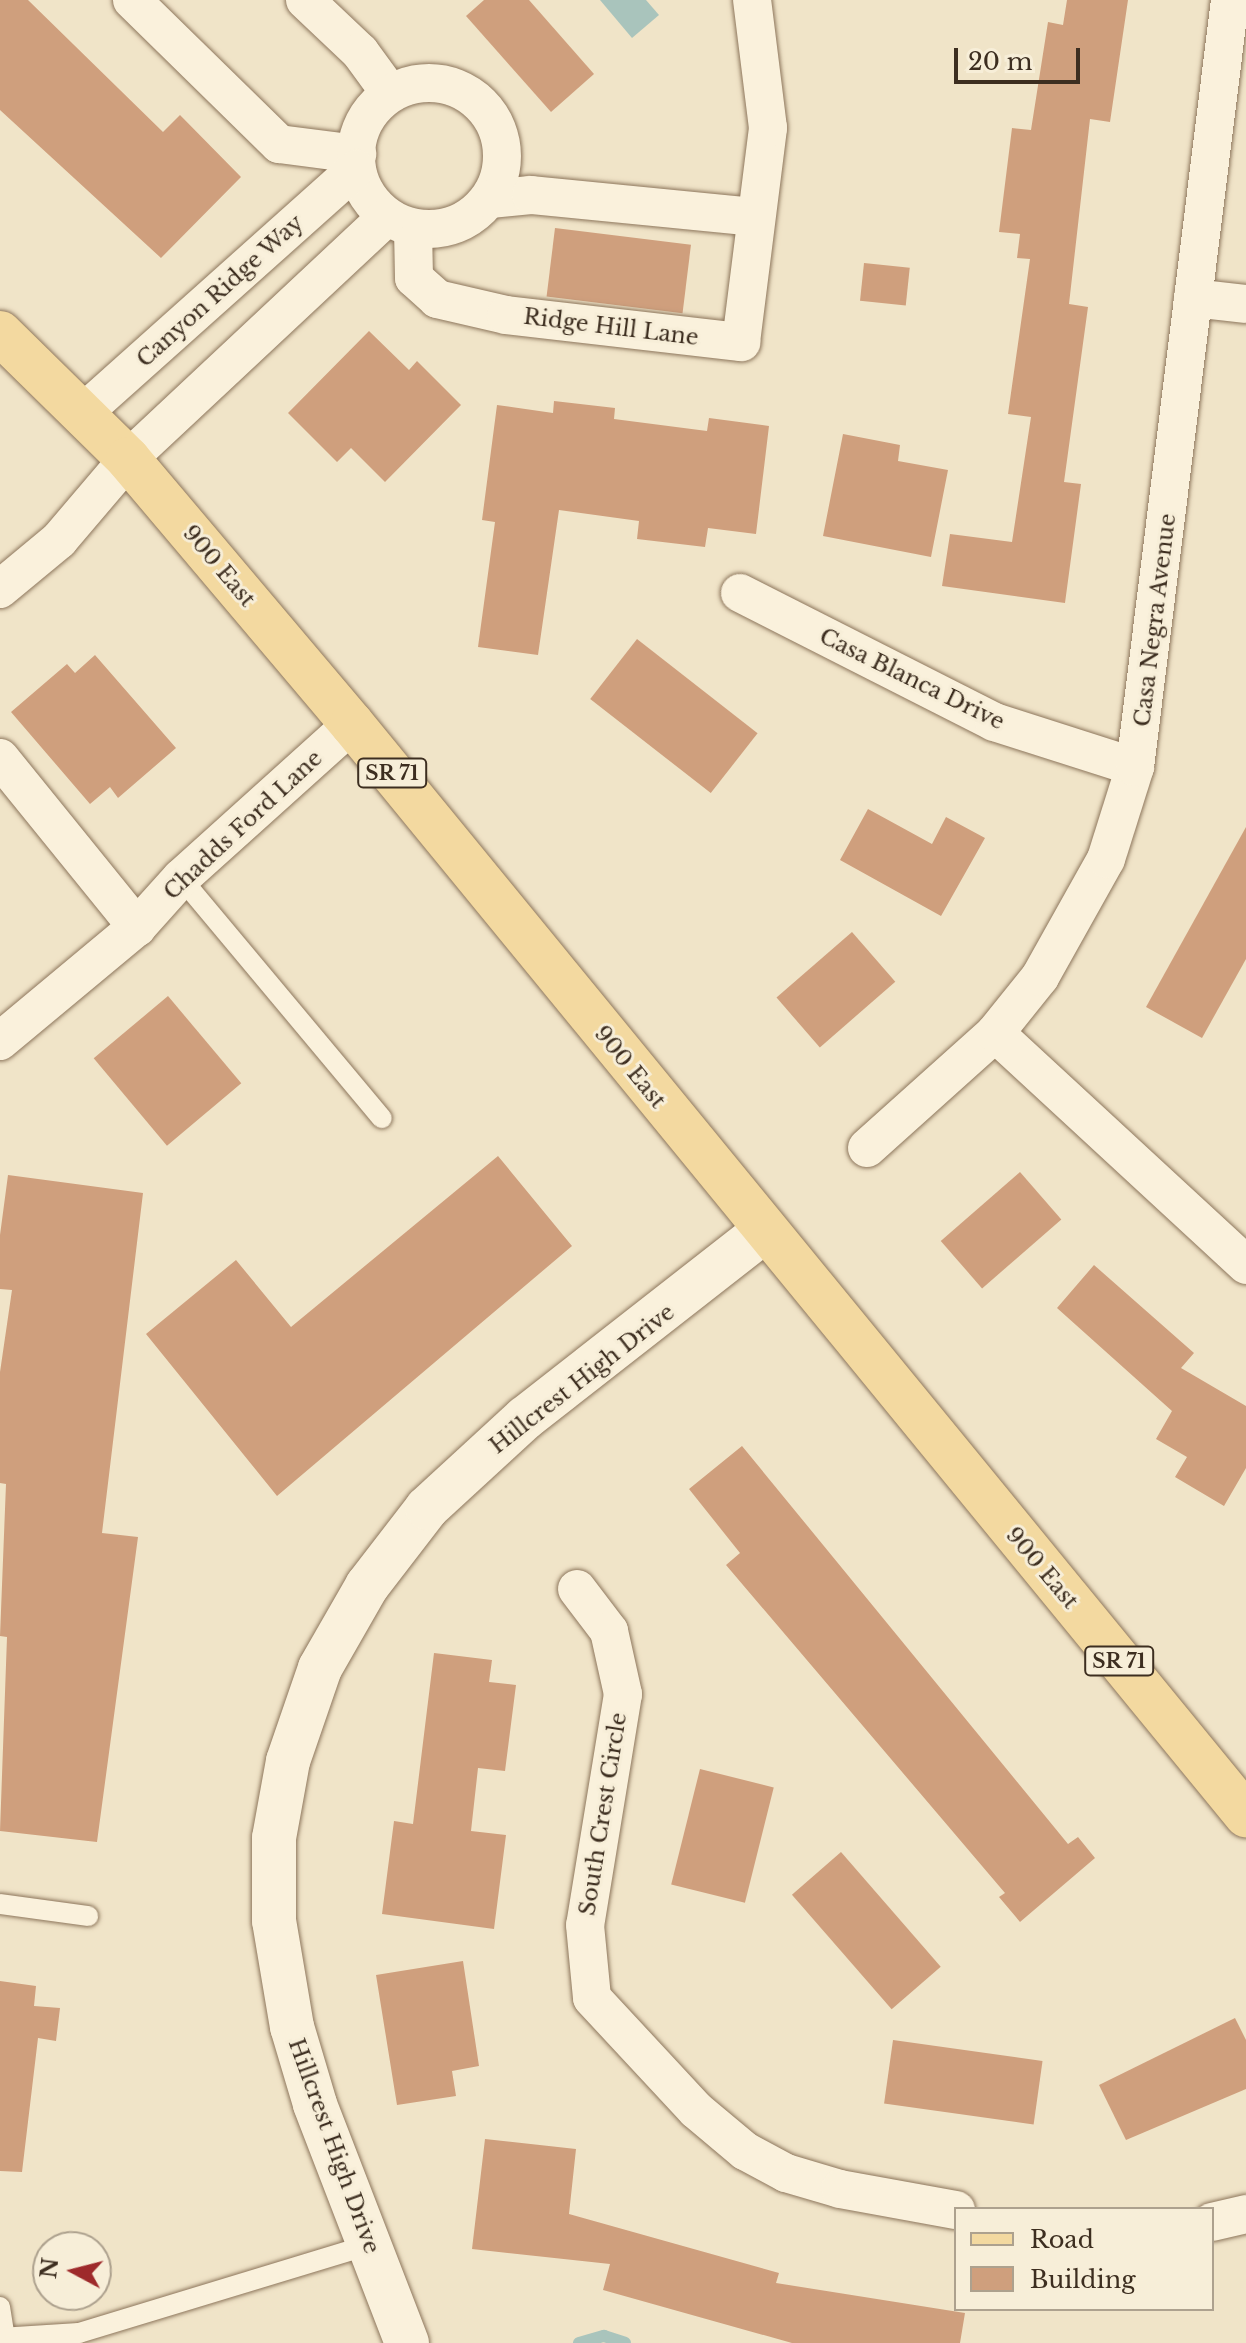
<!DOCTYPE html>
<style>
body{margin:0}
#map{position:relative;width:1246px;height:2343px;overflow:hidden;background:#f0e4c8;font-family:"Libre Baskerville",serif}
div>[style]{position:absolute}
.water>*{inset:0;background:#a9c4bc}
.stream>*{height:12px;margin:-6px;padding:0 6px;transform-origin:6px;border-radius:6px;background:#a9c4bc}
.building>*{inset:0;background:#cf9f7d;transform-origin:0 0}
.roads{filter:drop-shadow(0 0 2px #8d765c) drop-shadow(0 0 2px #8d765c)}
.service>*{height:20px;margin:-10px;padding:0 10px;transform-origin:10px;border-radius:10px;background:#faf1dc}
.minor>*{height:38px;margin:-19px;padding:0 19px;transform-origin:19px;border-radius:19px;background:#faf1dc}
.minor>.ring{margin:-19px;padding:0;box-sizing:content-box;background:none;border:38px solid #faf1dc;border-radius:50%}
.tertiary>*{height:44px;margin:-22px;padding:0 22px;transform-origin:22px;border-radius:22px;background:#faf1dc}
.primary>*{height:44px;margin:-22px;padding:0 22px;transform-origin:22px;border-radius:22px;background:#f3d9a0}
span{translate:-50% -50%;white-space:nowrap;text-align:center;line-height:1.15;-webkit-text-stroke:6px #f7eed8;paint-order:stroke}
.shield-label span{padding:2px 6px;background:#f7eed8;border:2px solid;border-radius:6px;-webkit-text-stroke-width:0}
.shield-label{font-size:20px;color:#3d2e20;font-weight:700}
.street-label{font-size:22px;color:#3d2e20}
.legend{position:absolute;left:954px;top:2207px;width:260px;height:104px;box-sizing:border-box;background:#f7eed8;border:2px solid #ada18e;margin:0;padding:10px 14px;list-style:none;font-size:24px;color:#3d2e20}
.legend li{display:flex;align-items:center;gap:16px;height:40px}
.legend b{width:40px;border:2px solid #ada18e}
.north{position:absolute;left:32px;top:2231px;width:80px;height:80px;box-sizing:border-box;background:#f7eed8;border:2px solid #ada18e;border-radius:50%;rotate:277deg;font-size:22px;font-weight:700;line-height:32px;text-align:center;color:#3d2e20}
.north::after{content:'';display:block;margin:auto;width:28px;height:36px;background:#9e2a2b;clip-path:polygon(50% 0,100% 100%,50% 72%,0 100%)}
.scale{position:absolute;left:954px;top:48px;width:126px;height:36px;box-sizing:border-box;border:4px solid #3d2e20;border-top:0;padding-left:10px;font-size:24px;line-height:28px;white-space:nowrap;color:#3d2e20;-webkit-text-stroke:6px #f7eed8;paint-order:stroke}
</style>
<div id="map">
<div class="water">
<div style="clip-path:polygon(600px 0,646px 0,659px 15px,632px 38px)"></div>
</div>
<div class="stream">
<div style="left:579px;top:2343px;width:26px;rotate:-16deg"></div>
<div style="left:604px;top:2336px;width:22px;rotate:18deg"></div>
</div>
<div class="building">
<div style="clip-path:polygon(0 0,28px 0,163px 132px,180px 115px,241px 177px,161px 258px,0 110px)"></div>
<div style="clip-path:polygon(484px 0,529px 0,594px 74px,551px 112px,466px 16px)"></div>
<div style="clip-path:polygon(1067px 0,1128px 0,1110px 122px,1090px 119px,1069px 304px,1088px 307px,1064px 482px,1081px 484px,1065px 603px,942px 586px,950px 534px,1012px 542px,1031px 417px,1008px 414px,1030px 259px,1017px 258px,1020px 234px,999px 232px,1012px 128px,1031px 130px,1048px 22px,1063px 25px)"></div>
<div style="left:555px;top:228px;width:137px;height:69px;rotate:7deg"></div>
<div style="left:864px;top:263px;width:46px;height:38px;rotate:6deg"></div>
<div style="clip-path:polygon(369px 331px,409px 370px,417px 361px,461px 405px,385px 482px,351px 448px,337px 462px,288px 413px)"></div>
<div style="clip-path:polygon(554px 401px,615px 408px,614px 419px,707px 431px,709px 418px,769px 426px,756px 534px,708px 528px,705px 547px,637px 539px,639px 521px,559px 510px,538px 655px,478px 647px,495px 522px,482px 520px,497px 405px,553px 413px)"></div>
<div style="clip-path:polygon(843px 434px,900px 445px,898px 461px,948px 470px,931px 557px,823px 536px)"></div>
<div style="left:637px;top:639px;width:153px;height:76px;rotate:38deg"></div>
<div style="clip-path:polygon(95px 655px,176px 748px,118px 798px,110px 787px,90px 804px,11px 712px,67px 664px,75px 673px)"></div>
<div style="clip-path:polygon(868px 809px,932px 844px,946px 817px,985px 838px,941px 916px,840px 860px)"></div>
<div style="clip-path:polygon(1246px 827px,1246px 959px,1202px 1038px,1146px 1007px)"></div>
<div style="left:852px;top:932px;width:66px;height:100px;rotate:49deg"></div>
<div style="left:168px;top:996px;width:114px;height:97px;rotate:50deg"></div>
<div style="clip-path:polygon(498px 1156px,572px 1246px,277px 1496px,146px 1334px,236px 1260px,291px 1327px)"></div>
<div style="left:1020px;top:1172px;width:63px;height:105px;rotate:49deg"></div>
<div style="clip-path:polygon(8px 1175px,143px 1193px,102px 1533px,138px 1537px,97px 1842px,0 1831px,7px 1637px,0 1636px,6px 1484px,0 1483px,0 1372px,12px 1290px,0 1289px,0 1235px)"></div>
<div style="clip-path:polygon(1094px 1265px,1194px 1353px,1181px 1368px,1246px 1406px,1246px 1468px,1224px 1506px,1175px 1477px,1187px 1457px,1156px 1439px,1172px 1411px,1057px 1308px)"></div>
<div style="clip-path:polygon(742px 1446px,1068px 1844px,1078px 1837px,1095px 1858px,1020px 1922px,999px 1897px,1005px 1893px,726px 1565px,740px 1553px,689px 1489px)"></div>
<div style="clip-path:polygon(434px 1653px,492px 1660px,489px 1682px,516px 1685px,505px 1771px,478px 1768px,471px 1831px,506px 1835px,494px 1929px,382px 1914px,394px 1821px,413px 1824px)"></div>
<div style="left:700px;top:1769px;width:76px;height:119px;rotate:14deg"></div>
<div style="left:841px;top:1852px;width:152px;height:65px;rotate:49deg"></div>
<div style="clip-path:polygon(463px 1961px,479px 2066px,452px 2071px,456px 2096px,397px 2105px,376px 1975px)"></div>
<div style="clip-path:polygon(0 1981px,36px 1986px,34px 2006px,60px 2008px,56px 2041px,38px 2038px,22px 2172px,0 2171px)"></div>
<div style="clip-path:polygon(1235px 2018px,1246px 2040px,1246px 2089px,1126px 2140px,1099px 2085px)"></div>
<div style="left:893px;top:2040px;width:151px;height:64px;rotate:8deg"></div>
<div style="clip-path:polygon(485px 2139px,576px 2149px,569px 2214px,779px 2273px,776px 2283px,965px 2313px,960px 2343px,792px 2343px,603px 2290px,610px 2264px,472px 2249px)"></div>
</div>
<div class="roads">
<div class="service">
<div style="left:181px;top:878px;width:313px;rotate:50.1deg"></div>
<div style="left:0;top:1904px;width:89px;rotate:7.8deg"></div>
<div style="left:0;top:2307px;width:30px;rotate:81deg"></div>
<div style="left:0;top:2338px;width:79px;rotate:-3.6deg"></div>
<div style="left:79px;top:2333px;width:303px;rotate:-16.9deg"></div>
</div>
<div class="minor">
<div style="left:132px;top:0;width:206px;rotate:44.4deg"></div>
<div style="left:279px;top:144px;width:79px;rotate:7.3deg"></div>
<div style="left:305px;top:0;width:76px;rotate:43.4deg"></div>
<div style="left:360px;top:52px;width:51px;rotate:53.8deg"></div>
<div class="ring" style="left:356px;top:83px;width:108px;height:108px"></div>
<div style="left:490px;top:199px;width:41px;rotate:-5.6deg"></div>
<div style="left:531px;top:195px;width:225px;rotate:5.6deg"></div>
<div style="left:413px;top:229px;width:49px;rotate:88.8deg"></div>
<div style="left:414px;top:278px;width:31px;rotate:42deg"></div>
<div style="left:437px;top:299px;width:71px;rotate:13.1deg"></div>
<div style="left:506px;top:315px;width:237px;rotate:6.6deg"></div>
<div style="left:741px;top:342px;width:216px;rotate:-82.8deg"></div>
<div style="left:768px;top:128px;width:129px;rotate:-97.1deg"></div>
<div style="left:1193px;top:298px;width:53px;rotate:6.5deg"></div>
<div style="left:84px;top:412px;width:365px;rotate:-41.8deg"></div>
<div style="left:0;top:589px;width:77px;rotate:-39.7deg"></div>
<div style="left:59px;top:540px;width:106px;rotate:-49.6deg"></div>
<div style="left:128px;top:459px;width:354px;rotate:-43.1deg"></div>
<div style="left:740px;top:593px;width:285px;rotate:26.9deg"></div>
<div style="left:994px;top:722px;width:148px;rotate:17.7deg"></div>
<div style="left:0;top:758px;width:218px;rotate:51deg"></div>
<div style="left:995px;top:1033px;width:342px;rotate:42.7deg"></div>
<div style="left:0;top:1041px;width:178px;rotate:-39.8deg"></div>
<div style="left:137px;top:927px;width:66px;rotate:-48.1deg"></div>
<div style="left:181px;top:878px;width:230px;rotate:-42deg"></div>
<div style="left:867px;top:1148px;width:172px;rotate:-41.9deg"></div>
<div style="left:995px;top:1033px;width:72px;rotate:-51.2deg"></div>
<div style="left:1040px;top:977px;width:135px;rotate:-60.8deg"></div>
<div style="left:1106px;top:859px;width:96px;rotate:-72.5deg"></div>
<div style="left:1135px;top:767px;width:773px;rotate:-82.94deg"></div>
<div style="left:577px;top:1589px;width:53px;rotate:52.7deg"></div>
<div style="left:609px;top:1631px;width:65px;rotate:77.5deg"></div>
<div style="left:623px;top:1694px;width:234px;rotate:99.3deg"></div>
<div style="left:585px;top:1925px;width:73px;rotate:84.5deg"></div>
<div style="left:592px;top:1998px;width:153px;rotate:47.1deg"></div>
<div style="left:696px;top:2110px;width:64px;rotate:39.9deg"></div>
<div style="left:745px;top:2151px;width:47px;rotate:28.2deg"></div>
<div style="left:786px;top:2173px;width:56px;rotate:16.5deg"></div>
<div style="left:840px;top:2189px;width:118px;rotate:10.3deg"></div>
<div style="left:1212px;top:2222px;width:35px;rotate:-13deg"></div>
</div>
<div class="tertiary">
<div style="left:407px;top:2343px;width:256px;rotate:-111.1deg"></div>
<div style="left:315px;top:2104px;width:80px;rotate:-106.6deg"></div>
<div style="left:292px;top:2027px;width:108px;rotate:-99.6deg"></div>
<div style="left:274px;top:1921px;width:83px;rotate:-90deg"></div>
<div style="left:274px;top:1838px;width:78px;rotate:-79.7deg"></div>
<div style="left:288px;top:1761px;width:98px;rotate:-71deg"></div>
<div style="left:320px;top:1668px;width:95px;rotate:-60.2deg"></div>
<div style="left:367px;top:1586px;width:98px;rotate:-52.4deg"></div>
<div style="left:427px;top:1508px;width:133px;rotate:-42.6deg"></div>
<div style="left:525px;top:1418px;width:303px;rotate:-38deg"></div>
</div>
<div class="primary">
<div style="left:0;top:333px;width:180px;rotate:44.5deg"></div>
<div style="left:128px;top:459px;width:347px;rotate:49.8deg"></div>
<div style="left:352px;top:724px;width:1411px;rotate:50.67deg"></div>
</div>
</div>
<div class="shield-label">
<span style="left:392px;top:773px">SR 71</span>
<span style="left:1119px;top:1661px">SR 71</span>
</div>
<div class="street-label">
<span style="left:220px;top:291px;rotate:-42deg">Canyon Ridge Way</span>
<span style="left:611px;top:327px;rotate:7deg">Ridge Hill Lane</span>
<span style="left:219px;top:566px;rotate:50deg">900 East</span>
<span style="left:1155px;top:620px;rotate:-83deg">Casa Negra Avenue</span>
<span style="left:912px;top:679px;rotate:26deg">Casa Blanca Drive</span>
<span style="left:243px;top:825px;rotate:-43deg">Chadds Ford Lane</span>
<span style="left:630px;top:1067px;rotate:51deg">900 East</span>
<span style="left:582px;top:1379px;rotate:-38deg">Hillcrest High Drive</span>
<span style="left:1042px;top:1568px;rotate:50deg">900 East</span>
<span style="left:603px;top:1814px;rotate:-81deg">South Crest Circle</span>
<span style="left:334px;top:2146px;rotate:70deg">Hillcrest High Drive</span>
</div>
<ul class="legend">
<li><b style="height:10px;background:#f3d9a0"></b>Road</li>
<li><b style="height:22px;background:#cf9f7d"></b>Building</li>
</ul>
<div class="north">N</div>
<div class="scale">20 m</div>
</div>
